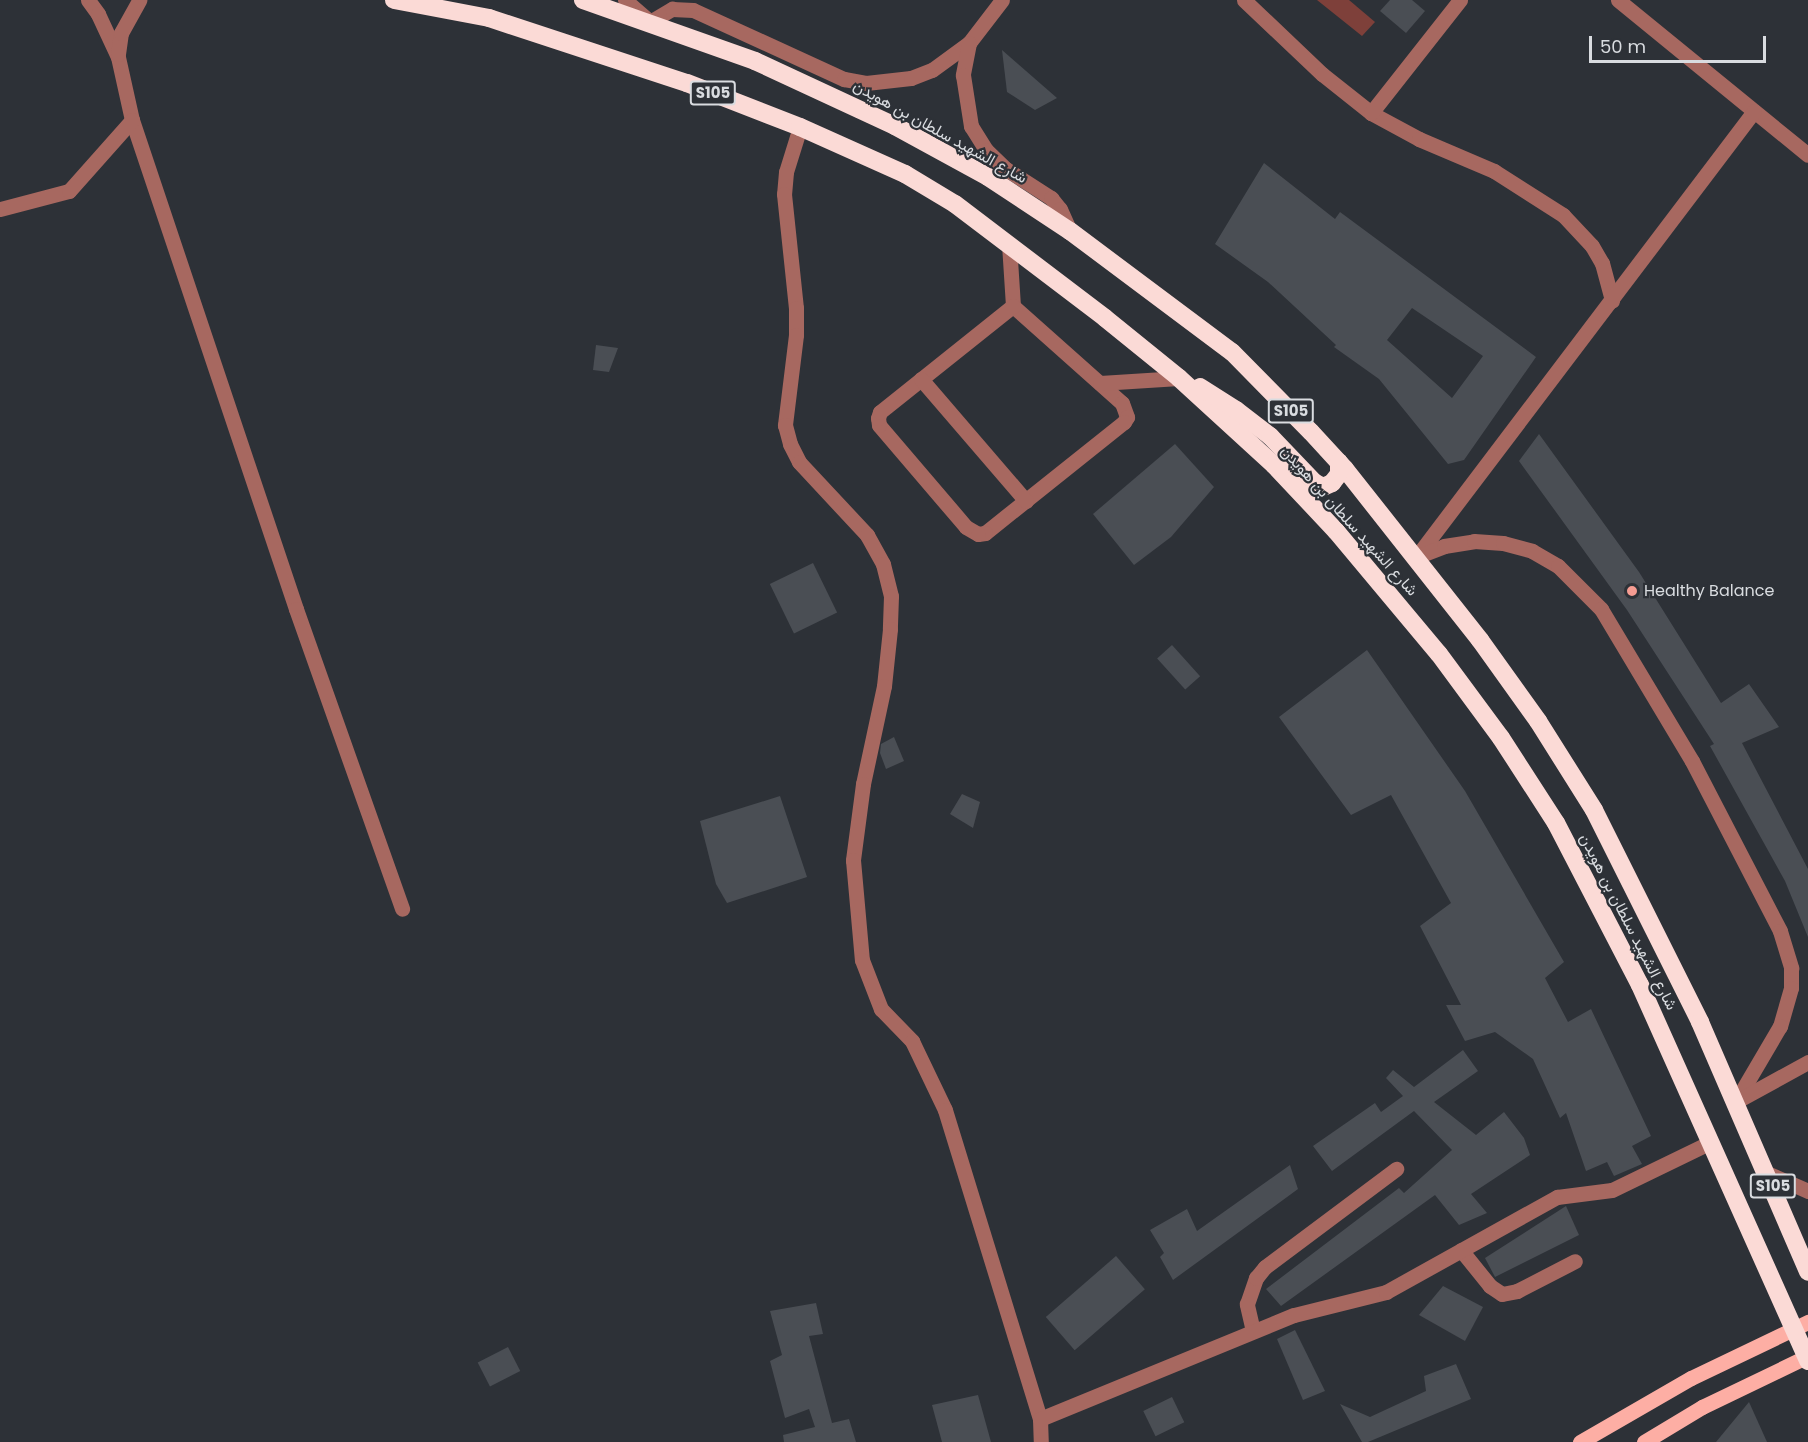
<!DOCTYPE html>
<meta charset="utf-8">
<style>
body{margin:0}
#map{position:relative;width:1808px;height:1442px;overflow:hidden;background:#2d3137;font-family:Poppins,Vazirmatn,sans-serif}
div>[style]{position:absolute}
.green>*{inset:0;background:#7e403a}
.building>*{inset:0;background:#4a4e54;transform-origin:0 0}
.minor>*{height:15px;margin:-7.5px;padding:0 7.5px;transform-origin:7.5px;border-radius:7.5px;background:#a76860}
.major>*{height:15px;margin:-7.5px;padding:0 7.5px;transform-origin:7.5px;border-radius:7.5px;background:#fdaea4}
.highway>*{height:18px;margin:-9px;padding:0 9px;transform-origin:9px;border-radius:9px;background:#fbdad6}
.dots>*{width:16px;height:16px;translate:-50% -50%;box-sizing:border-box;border:3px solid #2d3137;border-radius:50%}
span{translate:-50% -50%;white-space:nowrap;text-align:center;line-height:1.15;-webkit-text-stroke:4.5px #2d3137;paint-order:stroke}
.shield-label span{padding:2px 4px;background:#2d3137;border:2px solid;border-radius:4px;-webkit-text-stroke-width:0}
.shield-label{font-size:15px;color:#d9dce0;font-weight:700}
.street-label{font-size:16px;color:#d9dce0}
.poi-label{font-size:16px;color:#d9dce0}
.left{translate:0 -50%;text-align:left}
.scale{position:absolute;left:1589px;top:36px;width:177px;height:27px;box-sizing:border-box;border:3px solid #d9dce0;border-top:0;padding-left:8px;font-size:18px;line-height:21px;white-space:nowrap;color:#d9dce0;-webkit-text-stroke:4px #2d3137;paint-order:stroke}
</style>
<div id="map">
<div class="green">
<div style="clip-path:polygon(1317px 0,1349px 0,1375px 22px,1362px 36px)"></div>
</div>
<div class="building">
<div style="clip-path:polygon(1390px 0,1412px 0,1425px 11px,1406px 33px,1380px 11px)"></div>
<div style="clip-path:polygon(1002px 50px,1057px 98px,1035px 110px,1007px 92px)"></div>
<div style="clip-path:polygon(evenodd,1264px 163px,1335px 219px,1340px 212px,1536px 357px,1464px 460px,1448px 464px,1379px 379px,1334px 347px,1336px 345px,1268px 282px,1215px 244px,1264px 163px,1412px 308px,1483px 356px,1452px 398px,1387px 340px,1412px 308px)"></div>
<div style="clip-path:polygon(596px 345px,618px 348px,609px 372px,593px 370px)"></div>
<div style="clip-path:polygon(1539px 434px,1639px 572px,1721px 703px,1749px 684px,1779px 727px,1742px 743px,1808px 869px,1808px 937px,1785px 881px,1710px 746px,1714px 744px,1627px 610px,1519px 461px)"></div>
<div style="clip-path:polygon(1175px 444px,1214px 487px,1171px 537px,1134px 565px,1093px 514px)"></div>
<div style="left:813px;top:563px;width:55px;height:48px;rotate:64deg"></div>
<div style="left:1172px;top:645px;width:42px;height:20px;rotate:48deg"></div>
<div style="clip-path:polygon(1367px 650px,1465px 791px,1564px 962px,1545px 978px,1568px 1022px,1591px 1009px,1651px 1136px,1632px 1146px,1642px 1164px,1614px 1176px,1607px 1162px,1586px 1171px,1566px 1113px,1560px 1118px,1533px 1059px,1495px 1032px,1465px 1041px,1446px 1005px,1461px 1005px,1420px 926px,1451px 903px,1391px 795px,1351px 815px,1279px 717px)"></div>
<div style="clip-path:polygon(894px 737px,904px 761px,886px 769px,880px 753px,881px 744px)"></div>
<div style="clip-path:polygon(962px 794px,980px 802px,973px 828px,950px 814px)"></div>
<div style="clip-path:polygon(780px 796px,807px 877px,727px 903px,716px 884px,700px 821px)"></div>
<div style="clip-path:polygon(1463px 1050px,1478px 1071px,1434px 1102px,1476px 1135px,1504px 1112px,1524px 1138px,1530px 1155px,1471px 1194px,1487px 1213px,1459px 1225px,1435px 1195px,1281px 1306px,1266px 1289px,1399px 1188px,1404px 1193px,1452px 1150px,1414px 1111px,1332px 1171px,1313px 1146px,1375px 1103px,1381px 1112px,1403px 1096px,1386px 1078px,1393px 1070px,1414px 1087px)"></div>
<div style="clip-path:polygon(1290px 1165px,1298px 1189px,1173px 1280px,1160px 1257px,1164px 1253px,1150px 1230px,1187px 1209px,1197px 1231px)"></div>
<div style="clip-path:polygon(1566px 1206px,1579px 1235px,1495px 1277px,1485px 1258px)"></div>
<div style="left:1116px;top:1256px;width:44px;height:93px;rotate:49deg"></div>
<div style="clip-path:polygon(1443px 1286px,1483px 1307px,1465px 1341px,1419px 1315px)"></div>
<div style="clip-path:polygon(816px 1303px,823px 1334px,809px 1336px,832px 1423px,849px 1419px,856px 1442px,784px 1442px,783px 1435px,815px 1427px,809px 1409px,785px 1418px,770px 1361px,782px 1355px,770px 1311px)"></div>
<div style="clip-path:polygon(1295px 1330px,1325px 1391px,1303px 1400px,1277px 1339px)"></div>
<div style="left:508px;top:1347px;width:27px;height:34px;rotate:63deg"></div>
<div style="clip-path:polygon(1456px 1364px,1471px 1399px,1368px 1442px,1362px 1442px,1340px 1404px,1370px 1417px,1426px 1391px,1424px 1376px)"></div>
<div style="clip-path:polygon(978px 1395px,991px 1442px,942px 1442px,932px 1405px)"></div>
<div style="left:1172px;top:1397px;width:28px;height:32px;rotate:64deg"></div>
<div style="clip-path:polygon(1749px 1402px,1767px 1442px,1716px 1442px)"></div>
</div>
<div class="minor">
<div style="left:88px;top:0;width:17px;rotate:54deg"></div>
<div style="left:98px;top:14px;width:47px;rotate:65.1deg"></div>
<div style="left:118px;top:57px;width:65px;rotate:77.5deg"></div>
<div style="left:132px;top:120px;width:516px;rotate:71.46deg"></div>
<div style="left:296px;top:609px;width:318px;rotate:70.5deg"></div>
<div style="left:625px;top:0;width:33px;rotate:41deg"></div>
<div style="left:650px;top:22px;width:26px;rotate:-31deg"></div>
<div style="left:672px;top:9px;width:21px;rotate:3deg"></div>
<div style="left:693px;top:10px;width:166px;rotate:24.6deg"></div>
<div style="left:844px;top:79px;width:22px;rotate:10deg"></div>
<div style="left:866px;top:83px;width:45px;rotate:-6.3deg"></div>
<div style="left:911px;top:78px;width:22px;rotate:-21deg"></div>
<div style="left:932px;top:70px;width:46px;rotate:-36.1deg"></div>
<div style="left:969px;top:43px;width:54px;rotate:-52.5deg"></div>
<div style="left:1244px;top:0;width:108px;rotate:43.5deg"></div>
<div style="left:1322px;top:74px;width:63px;rotate:38.5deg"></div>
<div style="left:1371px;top:113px;width:55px;rotate:28.4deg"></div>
<div style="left:1419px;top:139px;width:82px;rotate:23.1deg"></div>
<div style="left:1494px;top:171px;width:82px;rotate:32.5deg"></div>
<div style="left:1563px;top:215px;width:42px;rotate:46.9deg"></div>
<div style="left:1592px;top:246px;width:20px;rotate:60deg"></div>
<div style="left:1602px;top:263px;width:39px;rotate:75deg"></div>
<div style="left:1618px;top:0;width:245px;rotate:39.2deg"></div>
<div style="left:969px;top:43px;width:33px;rotate:101deg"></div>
<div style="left:963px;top:75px;width:52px;rotate:81.1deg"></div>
<div style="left:971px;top:126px;width:28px;rotate:58deg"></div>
<div style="left:986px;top:150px;width:28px;rotate:44deg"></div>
<div style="left:1006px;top:169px;width:54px;rotate:32.8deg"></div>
<div style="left:1051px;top:198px;width:14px;rotate:51deg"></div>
<div style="left:1060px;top:209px;width:24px;rotate:66deg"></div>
<div style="left:118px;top:54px;width:21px;rotate:-82deg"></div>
<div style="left:121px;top:33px;width:38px;rotate:-61deg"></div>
<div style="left:1371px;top:113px;width:144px;rotate:-51.8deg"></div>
<div style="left:800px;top:127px;width:47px;rotate:107.3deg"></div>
<div style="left:786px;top:172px;width:22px;rotate:95deg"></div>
<div style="left:784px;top:194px;width:115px;rotate:84deg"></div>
<div style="left:796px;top:308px;width:27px;rotate:90deg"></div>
<div style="left:796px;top:335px;width:91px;rotate:97deg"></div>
<div style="left:785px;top:425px;width:20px;rotate:75deg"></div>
<div style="left:790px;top:444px;width:20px;rotate:63deg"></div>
<div style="left:799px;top:462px;width:100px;rotate:47deg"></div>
<div style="left:867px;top:535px;width:33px;rotate:61deg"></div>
<div style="left:883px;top:564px;width:33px;rotate:76deg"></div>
<div style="left:891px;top:596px;width:33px;rotate:92deg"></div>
<div style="left:890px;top:629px;width:57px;rotate:96deg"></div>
<div style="left:884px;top:686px;width:100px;rotate:102.1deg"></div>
<div style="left:863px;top:784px;width:77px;rotate:97.5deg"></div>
<div style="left:853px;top:860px;width:100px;rotate:84.9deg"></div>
<div style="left:862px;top:960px;width:53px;rotate:68.8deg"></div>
<div style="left:881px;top:1009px;width:45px;rotate:45.9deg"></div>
<div style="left:912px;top:1041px;width:76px;rotate:64.4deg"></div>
<div style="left:945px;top:1110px;width:323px;rotate:72.9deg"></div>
<div style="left:1040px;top:1419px;width:23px;rotate:88deg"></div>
<div style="left:0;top:209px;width:71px;rotate:-14.6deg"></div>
<div style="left:69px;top:191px;width:95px;rotate:-48.4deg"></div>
<div style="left:1009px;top:244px;width:62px;rotate:86.3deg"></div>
<div style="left:1013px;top:306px;width:146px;rotate:41.7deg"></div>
<div style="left:1122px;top:403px;width:15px;rotate:70deg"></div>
<div style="left:1127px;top:417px;width:6px;rotate:121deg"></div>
<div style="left:1124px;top:422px;width:178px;rotate:141.4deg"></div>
<div style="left:985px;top:533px;width:7px;rotate:172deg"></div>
<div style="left:978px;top:534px;width:14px;rotate:-150deg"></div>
<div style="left:966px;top:527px;width:134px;rotate:-130.5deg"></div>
<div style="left:879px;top:425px;width:7px;rotate:-98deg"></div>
<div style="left:878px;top:418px;width:6px;rotate:-72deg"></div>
<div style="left:880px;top:412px;width:170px;rotate:-38.6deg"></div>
<div style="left:921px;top:379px;width:161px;rotate:49.3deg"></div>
<div style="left:1100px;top:383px;width:79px;rotate:-3.6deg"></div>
<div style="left:1417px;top:556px;width:558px;rotate:-52.86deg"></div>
<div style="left:1416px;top:557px;width:30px;rotate:-21deg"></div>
<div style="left:1444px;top:546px;width:30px;rotate:-9deg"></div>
<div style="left:1474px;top:541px;width:29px;rotate:4deg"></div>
<div style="left:1503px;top:543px;width:30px;rotate:15deg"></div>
<div style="left:1532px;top:551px;width:30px;rotate:30deg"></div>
<div style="left:1558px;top:566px;width:61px;rotate:45deg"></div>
<div style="left:1601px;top:609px;width:177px;rotate:59.1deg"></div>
<div style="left:1692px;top:761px;width:191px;rotate:62.6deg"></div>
<div style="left:1780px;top:931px;width:39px;rotate:73deg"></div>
<div style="left:1791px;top:968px;width:20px;rotate:90deg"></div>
<div style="left:1791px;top:988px;width:40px;rotate:106deg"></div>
<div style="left:1780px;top:1026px;width:87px;rotate:120.4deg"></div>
<div style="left:1737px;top:1101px;width:81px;rotate:-28.8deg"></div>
<div style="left:1767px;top:1173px;width:45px;rotate:23.7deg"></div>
<div style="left:1461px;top:1250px;width:46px;rotate:51.1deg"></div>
<div style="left:1490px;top:1286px;width:14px;rotate:34deg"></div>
<div style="left:1502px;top:1294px;width:15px;rotate:-11deg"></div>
<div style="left:1517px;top:1291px;width:65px;rotate:-27.3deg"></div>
<div style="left:1253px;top:1331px;width:28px;rotate:-103deg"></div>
<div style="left:1247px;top:1304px;width:28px;rotate:-71deg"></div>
<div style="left:1256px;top:1278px;width:14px;rotate:-51deg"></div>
<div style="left:1265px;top:1267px;width:164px;rotate:-36.8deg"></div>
<div style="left:1040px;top:1419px;width:274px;rotate:-22.3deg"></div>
<div style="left:1294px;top:1315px;width:95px;rotate:-14deg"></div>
<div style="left:1386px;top:1292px;width:196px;rotate:-29.1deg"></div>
<div style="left:1557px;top:1197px;width:55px;rotate:-7.3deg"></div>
<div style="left:1612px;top:1190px;width:110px;rotate:-25.9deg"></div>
</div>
<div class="major">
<div style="left:1580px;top:1442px;width:128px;rotate:-30deg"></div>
<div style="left:1691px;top:1378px;width:130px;rotate:-25.6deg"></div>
<div style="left:1644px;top:1442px;width:68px;rotate:-31.1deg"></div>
<div style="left:1702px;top:1407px;width:118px;rotate:-25.7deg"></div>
</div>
<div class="highway">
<div style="left:394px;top:0;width:97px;rotate:10.7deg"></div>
<div style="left:489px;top:18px;width:208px;rotate:18.2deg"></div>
<div style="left:687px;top:83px;width:121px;rotate:21.3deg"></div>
<div style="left:800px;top:127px;width:115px;rotate:24.1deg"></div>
<div style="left:905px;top:174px;width:58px;rotate:31deg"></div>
<div style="left:955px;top:204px;width:188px;rotate:37.2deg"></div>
<div style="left:1105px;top:318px;width:95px;rotate:39deg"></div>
<div style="left:1179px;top:378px;width:129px;rotate:42.5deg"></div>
<div style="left:1274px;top:465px;width:91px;rotate:46.8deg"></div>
<div style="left:1336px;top:531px;width:160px;rotate:50.1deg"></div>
<div style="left:1439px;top:654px;width:104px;rotate:53.6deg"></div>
<div style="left:1501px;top:738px;width:101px;rotate:57.1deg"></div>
<div style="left:1556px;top:823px;width:182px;rotate:62.6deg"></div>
<div style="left:1640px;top:985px;width:412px;rotate:65.9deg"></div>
<div style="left:583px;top:0;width:182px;rotate:19.5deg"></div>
<div style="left:755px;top:61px;width:154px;rotate:24.9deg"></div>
<div style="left:895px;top:126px;width:106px;rotate:28.7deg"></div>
<div style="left:988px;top:177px;width:98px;rotate:33.4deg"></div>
<div style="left:1070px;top:231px;width:202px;rotate:36.8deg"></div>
<div style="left:1232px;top:352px;width:112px;rotate:45.4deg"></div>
<div style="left:1311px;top:432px;width:50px;rotate:47.4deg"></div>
<div style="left:1345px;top:469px;width:218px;rotate:51.7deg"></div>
<div style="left:1480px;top:640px;width:100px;rotate:54.4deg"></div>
<div style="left:1538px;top:721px;width:105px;rotate:57.8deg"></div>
<div style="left:1594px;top:810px;width:237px;rotate:63.4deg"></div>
<div style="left:1700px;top:1022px;width:272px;rotate:66.6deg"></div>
<div style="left:1200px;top:387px;width:43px;rotate:32.6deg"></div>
<div style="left:1236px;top:410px;width:43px;rotate:37.4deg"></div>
<div style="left:1270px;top:436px;width:64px;rotate:46.3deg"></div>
<div style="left:1314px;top:482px;width:10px;rotate:29deg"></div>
<div style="left:1323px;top:487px;width:10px;rotate:-24deg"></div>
<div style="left:1332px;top:483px;width:11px;rotate:-52deg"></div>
<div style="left:1339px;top:474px;width:12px;rotate:-90deg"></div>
</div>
<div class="dots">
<div style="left:1632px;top:591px;background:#f59c92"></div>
</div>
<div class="shield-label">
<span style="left:713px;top:93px">S105</span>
<span style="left:1291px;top:411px">S105</span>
<span style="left:1773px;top:1186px">S105</span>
</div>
<div class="street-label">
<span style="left:940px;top:132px;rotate:29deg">شارع الشهيد سلطان بن هويدن</span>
<span style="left:1349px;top:521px;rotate:48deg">شارع الشهيد سلطان بن هويدن</span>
<span style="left:1628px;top:922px;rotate:63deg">شارع الشهيد سلطان بن هويدن</span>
</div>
<div class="poi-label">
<span class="left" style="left:1644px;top:591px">Healthy Balance</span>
</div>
<div class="scale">50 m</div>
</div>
